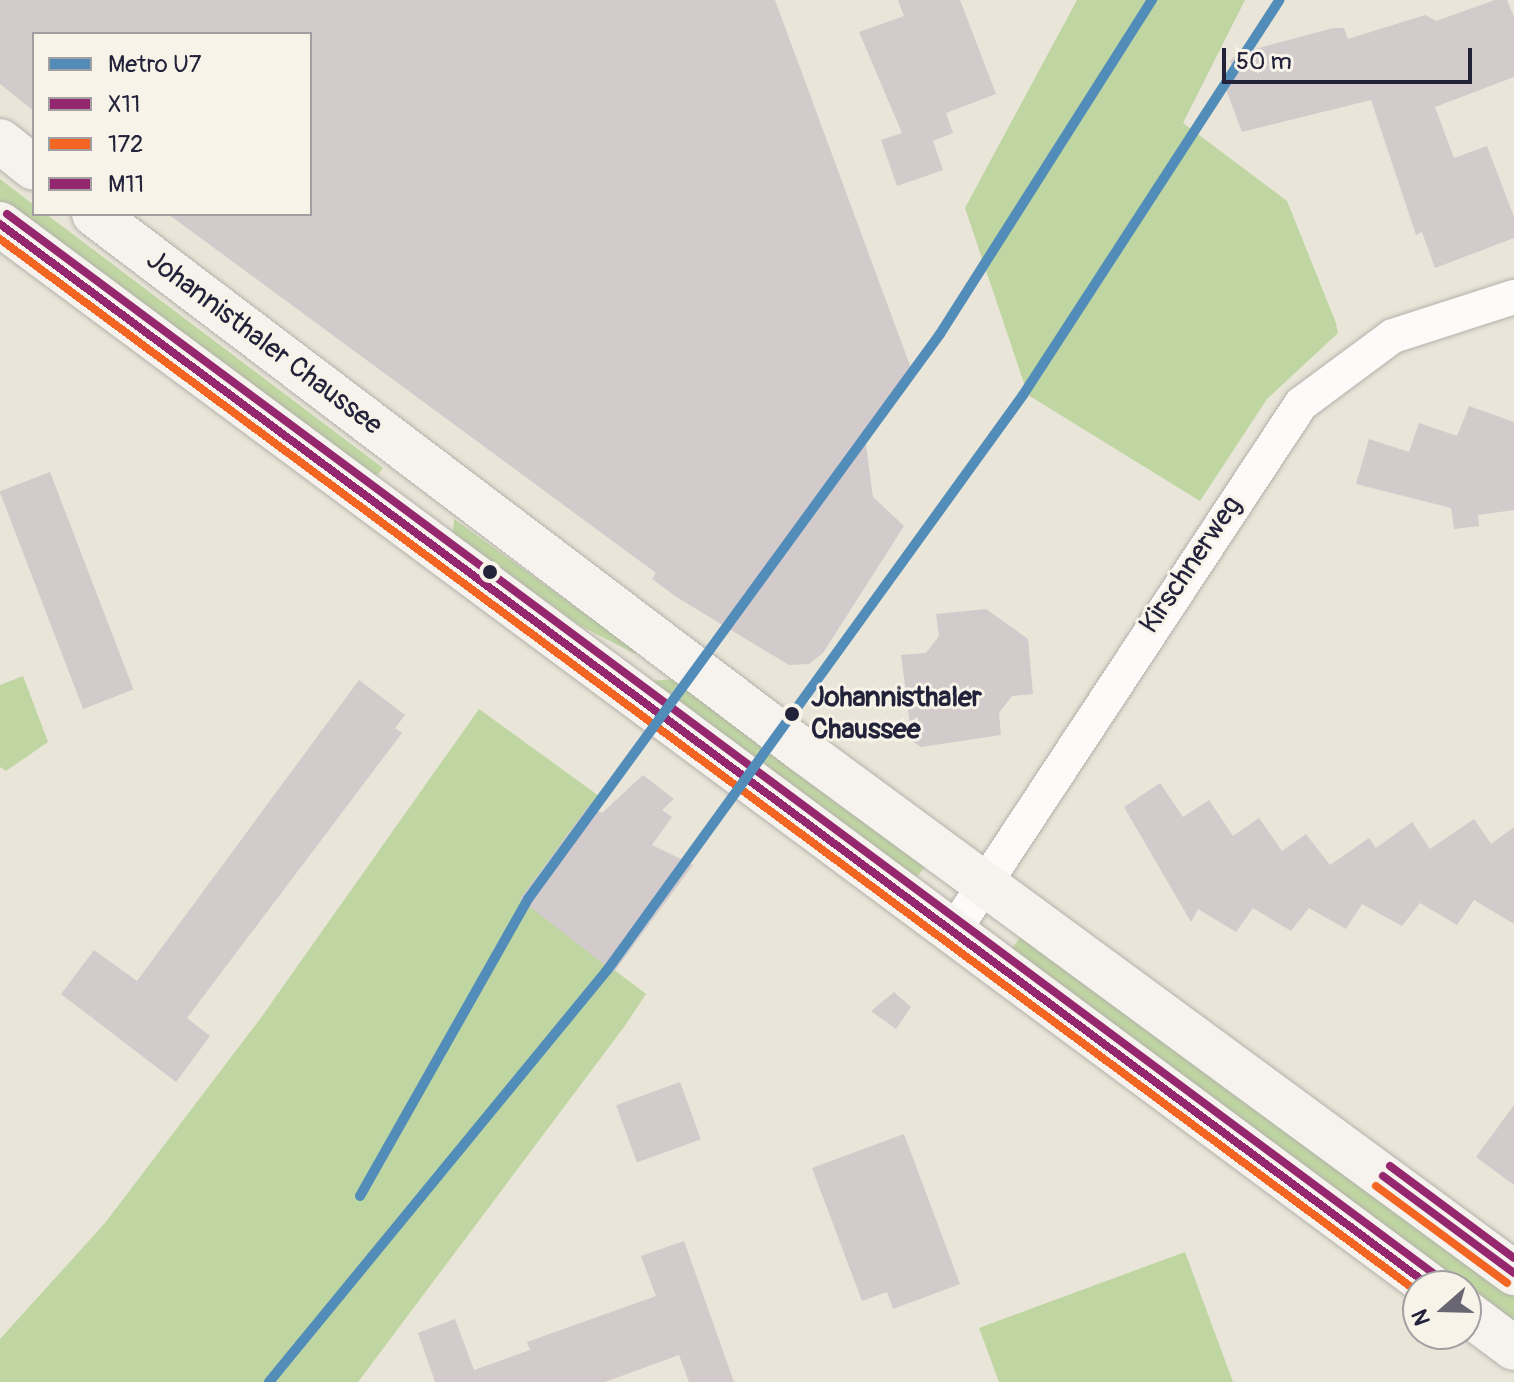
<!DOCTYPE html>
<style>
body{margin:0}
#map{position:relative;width:1514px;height:1382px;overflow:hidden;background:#e9e5d8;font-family:Pangolin,sans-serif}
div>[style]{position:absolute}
.green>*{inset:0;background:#bfd6a2}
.building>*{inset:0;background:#d3cacc;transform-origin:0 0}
.roads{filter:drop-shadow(0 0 2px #b4b1ab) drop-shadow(0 0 2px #b4b1ab)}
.street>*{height:34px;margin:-17px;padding:0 17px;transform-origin:17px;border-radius:17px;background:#fcfbf9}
.secondary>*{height:44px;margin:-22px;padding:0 22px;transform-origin:22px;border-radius:22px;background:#f6f3ef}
.bus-1>*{height:8px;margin:-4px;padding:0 4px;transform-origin:4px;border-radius:4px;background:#95276e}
.bus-2>*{height:8px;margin:-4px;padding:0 4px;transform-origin:4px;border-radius:4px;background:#f26522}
.bus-3>*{height:8px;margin:-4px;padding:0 4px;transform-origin:4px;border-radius:4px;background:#95276e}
.metro-1>*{height:10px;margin:-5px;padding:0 5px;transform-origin:5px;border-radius:5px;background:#528dba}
.dots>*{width:22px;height:22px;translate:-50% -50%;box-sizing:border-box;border:4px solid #f7f3e8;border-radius:50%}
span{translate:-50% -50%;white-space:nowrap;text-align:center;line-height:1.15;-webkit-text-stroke:6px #f7f3e8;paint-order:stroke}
.street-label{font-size:28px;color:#22223b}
.stop-label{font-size:28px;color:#22223b;font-weight:700}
.left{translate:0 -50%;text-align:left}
.legend{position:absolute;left:32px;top:32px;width:280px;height:184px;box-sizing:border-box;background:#f7f3e8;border:2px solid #a29fa3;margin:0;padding:10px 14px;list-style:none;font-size:24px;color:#22223b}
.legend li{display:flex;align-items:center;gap:16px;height:40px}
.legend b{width:40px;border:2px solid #a29fa3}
.north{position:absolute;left:1402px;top:1270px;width:80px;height:80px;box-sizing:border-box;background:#f7f3e8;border:2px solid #a29fa3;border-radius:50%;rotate:250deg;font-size:22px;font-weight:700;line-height:32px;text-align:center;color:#22223b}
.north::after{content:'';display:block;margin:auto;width:28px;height:36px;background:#686672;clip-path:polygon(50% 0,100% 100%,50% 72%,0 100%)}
.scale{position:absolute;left:1222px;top:48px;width:250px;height:36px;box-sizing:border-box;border:4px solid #22223b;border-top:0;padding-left:10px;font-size:24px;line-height:28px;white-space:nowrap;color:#22223b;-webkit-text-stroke:6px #f7f3e8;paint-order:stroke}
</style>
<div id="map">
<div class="green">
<div style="clip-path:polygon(1077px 0,1245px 0,1183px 123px,1287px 201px,1336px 323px,1338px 333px,1267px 399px,1200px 501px,1028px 395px,965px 208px)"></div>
<div style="clip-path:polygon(0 179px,34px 205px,34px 214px,46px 214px,383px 468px,369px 486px,0 210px)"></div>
<div style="clip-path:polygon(454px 519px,635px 650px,635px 654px,579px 625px,453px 533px)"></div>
<div style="clip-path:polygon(23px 676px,48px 742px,6px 771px,0 767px,0 685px)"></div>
<div style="clip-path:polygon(673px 679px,927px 864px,911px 885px,651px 681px)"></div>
<div style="clip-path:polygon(479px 709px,599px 796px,521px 899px,646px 994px,624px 1027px,358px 1382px,0 1382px,0 1339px,105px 1223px,260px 1019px)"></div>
<div style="clip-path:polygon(1022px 935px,1514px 1297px,1514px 1329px,1466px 1294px,1466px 1286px,1456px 1286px,1006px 956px)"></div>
<div style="clip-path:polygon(1185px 1252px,1233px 1382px,999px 1382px,979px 1328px)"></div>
</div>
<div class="building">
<div style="clip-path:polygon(0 0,775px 0,912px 371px,865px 438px,873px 497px,904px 526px,823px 653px,809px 664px,789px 665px,678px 598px,652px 579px,656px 573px,168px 214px,310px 214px,310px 34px,34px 34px,34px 111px,0 84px)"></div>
<div style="clip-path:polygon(898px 0,960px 0,996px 94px,946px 113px,953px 133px,933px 141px,943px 170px,897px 186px,881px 140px,902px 133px,859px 32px,904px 16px)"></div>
<div style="clip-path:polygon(1495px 0,1507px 0,1514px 17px,1514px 77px,1435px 107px,1454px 158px,1487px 146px,1514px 217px,1514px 238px,1435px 268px,1422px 232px,1416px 235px,1371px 100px,1242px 132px,1221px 76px,1234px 72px,1230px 61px,1237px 54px,1333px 28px,1344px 28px,1348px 39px,1425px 15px,1436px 21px)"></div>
<div style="clip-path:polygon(1469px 406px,1514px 422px,1514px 510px,1478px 515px,1479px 526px,1454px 529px,1451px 508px,1356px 484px,1369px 439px,1409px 452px,1419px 423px,1457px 436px)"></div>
<div style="left:50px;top:472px;width:233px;height:54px;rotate:69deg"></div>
<div style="clip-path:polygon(986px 609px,1028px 639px,1033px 694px,1012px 696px,999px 713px,1001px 735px,921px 747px,912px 741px,901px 655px,926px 653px,939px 636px,936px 614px)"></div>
<div style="clip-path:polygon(359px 680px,405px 715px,395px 728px,402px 733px,187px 1018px,210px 1036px,176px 1082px,61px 994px,94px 950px,137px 981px)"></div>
<div style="clip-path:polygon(643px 775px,674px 799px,662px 810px,672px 817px,652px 845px,693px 865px,614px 972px,520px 899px,589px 805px,602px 813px)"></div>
<div style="clip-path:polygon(1160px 783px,1183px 817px,1209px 800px,1233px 836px,1259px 818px,1282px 851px,1306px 834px,1330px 865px,1369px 838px,1376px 848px,1412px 822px,1430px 849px,1474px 819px,1491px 844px,1514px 827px,1514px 924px,1474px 900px,1457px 925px,1420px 903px,1402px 926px,1362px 904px,1346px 929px,1309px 908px,1291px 931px,1253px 908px,1236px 932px,1198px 909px,1191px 922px,1124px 807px)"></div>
<div style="clip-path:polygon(894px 992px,911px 1007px,896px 1029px,871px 1011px)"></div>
<div style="left:680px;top:1082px;width:61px;height:68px;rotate:70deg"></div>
<div style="clip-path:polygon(1514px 1105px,1514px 1185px,1476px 1157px)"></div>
<div style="clip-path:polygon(904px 1134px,960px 1284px,893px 1309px,887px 1292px,862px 1301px,812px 1168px)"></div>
<div style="clip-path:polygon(684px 1241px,734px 1382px,689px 1382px,679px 1355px,605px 1382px,435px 1382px,418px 1333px,455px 1319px,474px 1370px,530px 1350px,527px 1342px,656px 1296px,641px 1256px)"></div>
</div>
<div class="roads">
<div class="street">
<div style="left:953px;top:932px;width:632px;rotate:-56.61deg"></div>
<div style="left:1301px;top:404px;width:114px;rotate:-36.5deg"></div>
<div style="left:1393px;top:336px;width:127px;rotate:-17.9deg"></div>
</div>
<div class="secondary">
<div style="left:0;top:141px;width:43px;rotate:38.5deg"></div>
<div style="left:94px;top:214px;width:887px;rotate:37.12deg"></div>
<div style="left:801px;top:749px;width:885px;rotate:36.31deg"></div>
<div style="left:0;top:224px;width:1781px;rotate:36.6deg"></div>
<div style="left:1466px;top:1312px;width:60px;rotate:36.9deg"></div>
</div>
</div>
<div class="bus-1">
<div style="left:0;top:224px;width:1781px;rotate:36.6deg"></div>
<div style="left:1383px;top:1176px;width:163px;rotate:36.5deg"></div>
</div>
<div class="bus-2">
<div style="left:0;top:239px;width:1766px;rotate:36.6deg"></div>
<div style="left:1376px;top:1186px;width:163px;rotate:36.5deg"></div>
</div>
<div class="bus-3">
<div style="left:7px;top:214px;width:1781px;rotate:36.6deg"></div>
<div style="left:1390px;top:1166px;width:154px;rotate:36.6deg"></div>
</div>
<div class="metro-1">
<div style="left:360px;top:1196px;width:341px;rotate:-60.5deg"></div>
<div style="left:528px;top:899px;width:699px;rotate:-53.9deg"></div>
<div style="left:940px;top:334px;width:396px;rotate:-57.6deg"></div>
<div style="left:269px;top:1382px;width:534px;rotate:-50.62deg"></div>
<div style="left:608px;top:969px;width:708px;rotate:-54.13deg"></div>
<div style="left:1023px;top:395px;width:471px;rotate:-57deg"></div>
</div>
<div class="dots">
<div style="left:490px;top:572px;background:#22223b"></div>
<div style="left:792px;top:714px;background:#22223b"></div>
</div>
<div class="street-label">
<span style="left:264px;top:343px;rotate:37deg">Johannisthaler Chaussee</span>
<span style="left:1191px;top:565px;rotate:-56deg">Kirschnerweg</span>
</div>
<div class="stop-label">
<span class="left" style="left:811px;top:714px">Johannisthaler<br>Chaussee</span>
</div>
<ul class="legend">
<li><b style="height:10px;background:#528dba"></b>Metro U7</li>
<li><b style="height:10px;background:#95276e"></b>X11</li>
<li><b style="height:10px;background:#f26522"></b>172</li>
<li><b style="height:10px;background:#95276e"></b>M11</li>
</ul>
<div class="north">N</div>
<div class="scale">50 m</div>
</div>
